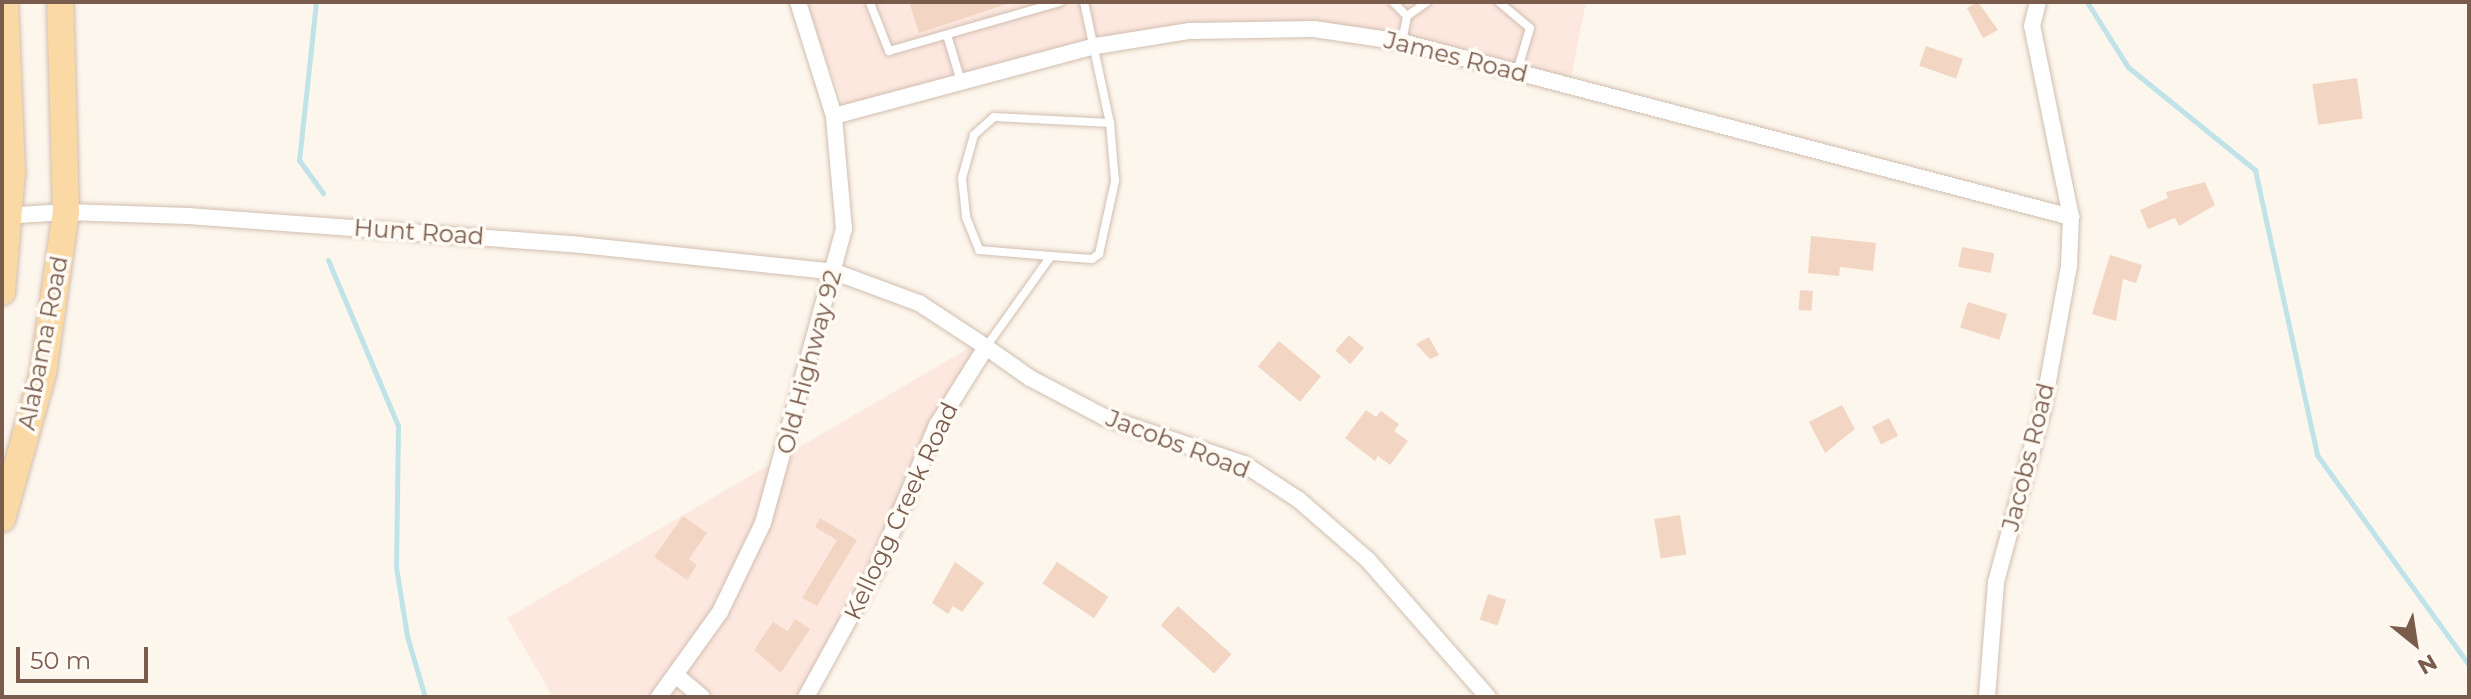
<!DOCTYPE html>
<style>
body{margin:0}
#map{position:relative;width:2471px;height:699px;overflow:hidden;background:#fdf6ec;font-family:Montserrat,sans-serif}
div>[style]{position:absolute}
.commercial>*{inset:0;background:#fde8e0}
.stream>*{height:5px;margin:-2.5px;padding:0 2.5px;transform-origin:2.5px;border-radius:2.5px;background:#bfe3e8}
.building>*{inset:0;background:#f3d5c3;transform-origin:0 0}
.roads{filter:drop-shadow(0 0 2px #d1beb0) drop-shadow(0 0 2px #d1beb0)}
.lane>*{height:8px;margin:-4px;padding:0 4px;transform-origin:4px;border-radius:4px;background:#fff}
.street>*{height:16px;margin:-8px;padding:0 8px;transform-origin:8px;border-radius:8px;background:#fff}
.primary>*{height:26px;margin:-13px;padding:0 13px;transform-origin:13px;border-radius:13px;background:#fbd9a5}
span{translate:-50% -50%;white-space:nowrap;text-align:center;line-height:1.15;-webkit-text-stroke:7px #fffaf3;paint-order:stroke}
.street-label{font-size:24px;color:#7a5c4d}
.frame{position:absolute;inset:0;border:4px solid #7a5c4d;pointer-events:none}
.north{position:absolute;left:2375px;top:603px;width:80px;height:80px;-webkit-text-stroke:6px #fffaf3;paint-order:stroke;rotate:150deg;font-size:22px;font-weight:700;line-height:32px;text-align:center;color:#7a5c4d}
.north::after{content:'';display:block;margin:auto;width:28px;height:36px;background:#7a5c4d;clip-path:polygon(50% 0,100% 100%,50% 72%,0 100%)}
.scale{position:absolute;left:16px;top:647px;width:132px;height:36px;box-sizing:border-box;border:4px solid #7a5c4d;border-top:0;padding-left:10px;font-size:24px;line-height:28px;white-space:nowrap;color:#7a5c4d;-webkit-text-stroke:6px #fffaf3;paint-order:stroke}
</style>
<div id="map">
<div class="commercial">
<div style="clip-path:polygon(795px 2px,1586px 2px,1570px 83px,1286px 23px,1096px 41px,845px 108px,820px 43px)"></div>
<div style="clip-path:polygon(986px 338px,804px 697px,553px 697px,507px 618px)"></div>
</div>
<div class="stream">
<div style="left:316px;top:2px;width:159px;rotate:96.1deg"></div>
<div style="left:299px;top:160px;width:41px;rotate:54deg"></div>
<div style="left:2087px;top:2px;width:77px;rotate:57.8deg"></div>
<div style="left:2128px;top:67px;width:164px;rotate:39deg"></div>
<div style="left:2255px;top:170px;width:292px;rotate:77.7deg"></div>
<div style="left:2317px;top:455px;width:259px;rotate:54.1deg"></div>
<div style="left:328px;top:260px;width:180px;rotate:67.1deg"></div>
<div style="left:398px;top:426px;width:141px;rotate:90.8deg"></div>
<div style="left:396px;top:567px;width:70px;rotate:80.9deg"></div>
<div style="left:407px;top:636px;width:64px;rotate:73.6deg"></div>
</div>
<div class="building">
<div style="clip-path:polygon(909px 2px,1010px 2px,1010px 3px,919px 33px)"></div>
<div style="clip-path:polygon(1978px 2px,1998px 30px,1983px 38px,1967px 8px)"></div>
<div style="left:1926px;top:46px;width:39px;height:21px;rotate:19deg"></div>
<div style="left:2357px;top:78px;width:41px;height:45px;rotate:82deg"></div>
<div style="clip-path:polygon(2205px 182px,2215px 205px,2179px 226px,2175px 218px,2148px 229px,2140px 210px,2168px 198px,2166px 192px)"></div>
<div style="clip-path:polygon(1811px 236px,1876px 243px,1873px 271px,1840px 267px,1839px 276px,1808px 273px)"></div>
<div style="left:1962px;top:247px;width:33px;height:20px;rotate:11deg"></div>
<div style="clip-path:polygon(2110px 255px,2142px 265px,2136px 283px,2123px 279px,2116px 321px,2092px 314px)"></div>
<div style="left:1800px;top:290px;width:13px;height:20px;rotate:4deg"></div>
<div style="left:1968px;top:302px;width:41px;height:27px;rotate:17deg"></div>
<div style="left:1349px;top:335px;width:20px;height:21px;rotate:41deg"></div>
<div style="clip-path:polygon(1429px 337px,1439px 355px,1430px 359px,1416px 344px)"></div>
<div style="left:1279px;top:341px;width:55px;height:33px;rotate:40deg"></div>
<div style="clip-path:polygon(1842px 405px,1855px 429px,1825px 453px,1809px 422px)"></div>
<div style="clip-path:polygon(1366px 410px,1376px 417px,1381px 411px,1399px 424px,1394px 431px,1408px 441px,1390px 465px,1378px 456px,1375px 461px,1345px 438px)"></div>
<div style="left:1889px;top:418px;width:20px;height:19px;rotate:63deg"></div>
<div style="left:1680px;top:515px;width:40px;height:26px;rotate:81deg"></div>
<div style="clip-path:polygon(683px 516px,707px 533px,689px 559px,697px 565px,687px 580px,654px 557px)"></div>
<div style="clip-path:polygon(820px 518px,857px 540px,817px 606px,802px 598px,837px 540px,815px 527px)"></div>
<div style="clip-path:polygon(955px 562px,984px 583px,962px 612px,953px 606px,948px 614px,932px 603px)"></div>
<div style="left:1057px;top:562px;width:62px;height:26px;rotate:34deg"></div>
<div style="left:1488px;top:594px;width:19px;height:27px;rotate:18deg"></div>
<div style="left:1178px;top:606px;width:72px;height:26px;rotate:42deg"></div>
<div style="clip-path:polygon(795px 619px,810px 629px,781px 673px,754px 650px,773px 622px,788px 631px)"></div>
</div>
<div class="roads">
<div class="lane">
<div style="left:1084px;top:2px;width:124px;rotate:77.9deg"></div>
<div style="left:1393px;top:2px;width:20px;rotate:45deg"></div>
<div style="left:1499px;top:2px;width:40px;rotate:40deg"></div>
<div style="left:1530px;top:28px;width:46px;rotate:106.5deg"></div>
<div style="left:870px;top:3px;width:52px;rotate:68.4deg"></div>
<div style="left:889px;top:51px;width:178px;rotate:-16deg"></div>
<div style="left:947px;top:35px;width:45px;rotate:73.2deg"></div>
<div style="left:1402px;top:42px;width:26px;rotate:-79deg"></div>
<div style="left:1407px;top:16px;width:24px;rotate:-35deg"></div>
<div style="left:986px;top:347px;width:112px;rotate:-54.5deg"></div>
<div style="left:1051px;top:256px;width:41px;rotate:4.2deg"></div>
<div style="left:1092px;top:259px;width:9px;rotate:-36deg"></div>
<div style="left:1099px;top:254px;width:75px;rotate:-77.6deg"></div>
<div style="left:1115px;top:181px;width:58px;rotate:-94.9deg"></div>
<div style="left:1110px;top:123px;width:116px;rotate:-177deg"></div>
<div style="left:994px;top:117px;width:27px;rotate:138deg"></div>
<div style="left:974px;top:135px;width:45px;rotate:105.6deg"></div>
<div style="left:962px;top:178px;width:39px;rotate:84deg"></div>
<div style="left:966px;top:217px;width:35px;rotate:68deg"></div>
<div style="left:979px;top:250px;width:72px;rotate:4.8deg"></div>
</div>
<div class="street">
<div style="left:834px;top:116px;width:271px;rotate:-15deg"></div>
<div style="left:1096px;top:46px;width:95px;rotate:-9.1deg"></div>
<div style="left:1190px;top:31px;width:124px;rotate:-0.9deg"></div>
<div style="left:1314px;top:29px;width:89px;rotate:8.4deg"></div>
<div style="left:1402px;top:42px;width:692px;rotate:14.66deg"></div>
<div style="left:2px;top:216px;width:64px;rotate:-3.6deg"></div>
<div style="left:66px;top:212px;width:122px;rotate:1.9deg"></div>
<div style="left:188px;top:216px;width:393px;rotate:4.2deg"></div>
<div style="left:580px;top:245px;width:256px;rotate:6deg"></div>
<div style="left:835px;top:272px;width:90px;rotate:20.3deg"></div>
<div style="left:919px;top:303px;width:80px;rotate:33.3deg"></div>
<div style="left:986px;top:347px;width:92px;rotate:122.1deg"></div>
<div style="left:937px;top:425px;width:155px;rotate:112.8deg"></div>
<div style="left:877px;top:568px;width:147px;rotate:118.8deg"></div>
<div style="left:986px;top:347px;width:54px;rotate:35.2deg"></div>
<div style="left:1030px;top:378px;width:84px;rotate:27.8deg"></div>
<div style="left:1104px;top:417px;width:148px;rotate:18.6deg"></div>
<div style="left:1244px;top:464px;width:66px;rotate:33.2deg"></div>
<div style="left:1299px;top:500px;width:91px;rotate:41deg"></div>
<div style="left:1368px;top:560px;width:182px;rotate:48.8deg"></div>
<div style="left:678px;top:677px;width:31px;rotate:40deg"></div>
<div style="left:659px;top:697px;width:105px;rotate:-54.3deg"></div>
<div style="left:720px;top:612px;width:99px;rotate:-64.2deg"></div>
<div style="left:763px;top:523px;width:305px;rotate:-74.6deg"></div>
<div style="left:844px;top:229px;width:113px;rotate:-95.1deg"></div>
<div style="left:834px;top:116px;width:120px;rotate:-107.5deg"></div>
<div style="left:1987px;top:697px;width:115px;rotate:-85.5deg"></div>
<div style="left:1996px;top:582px;width:179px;rotate:-74.8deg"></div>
<div style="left:2043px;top:409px;width:145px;rotate:-79.7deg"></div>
<div style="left:2069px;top:266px;width:49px;rotate:-87.7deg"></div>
<div style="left:2071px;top:217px;width:195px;rotate:-101.5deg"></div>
<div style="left:2032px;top:26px;width:25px;rotate:-76deg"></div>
</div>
<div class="primary">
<div style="left:2px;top:292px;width:120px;rotate:-85.2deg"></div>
<div style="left:12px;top:172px;width:170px;rotate:-92.4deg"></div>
<div style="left:2px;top:519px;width:152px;rotate:-74.3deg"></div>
<div style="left:43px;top:373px;width:163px;rotate:-81.9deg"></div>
<div style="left:66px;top:212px;width:210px;rotate:-91.6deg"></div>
</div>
</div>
<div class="street-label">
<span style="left:1456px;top:57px;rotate:14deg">James Road</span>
<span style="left:419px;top:232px;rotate:4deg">Hunt Road</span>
<span style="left:43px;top:343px;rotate:-79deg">Alabama Road</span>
<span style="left:809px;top:362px;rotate:-75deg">Old Highway 92</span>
<span style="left:1178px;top:444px;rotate:21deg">Jacobs Road</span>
<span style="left:2028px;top:457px;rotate:-76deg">Jacobs Road</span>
<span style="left:901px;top:511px;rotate:-65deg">Kellogg Creek Road</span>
</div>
<div class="frame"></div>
<div class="north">N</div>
<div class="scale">50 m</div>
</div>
